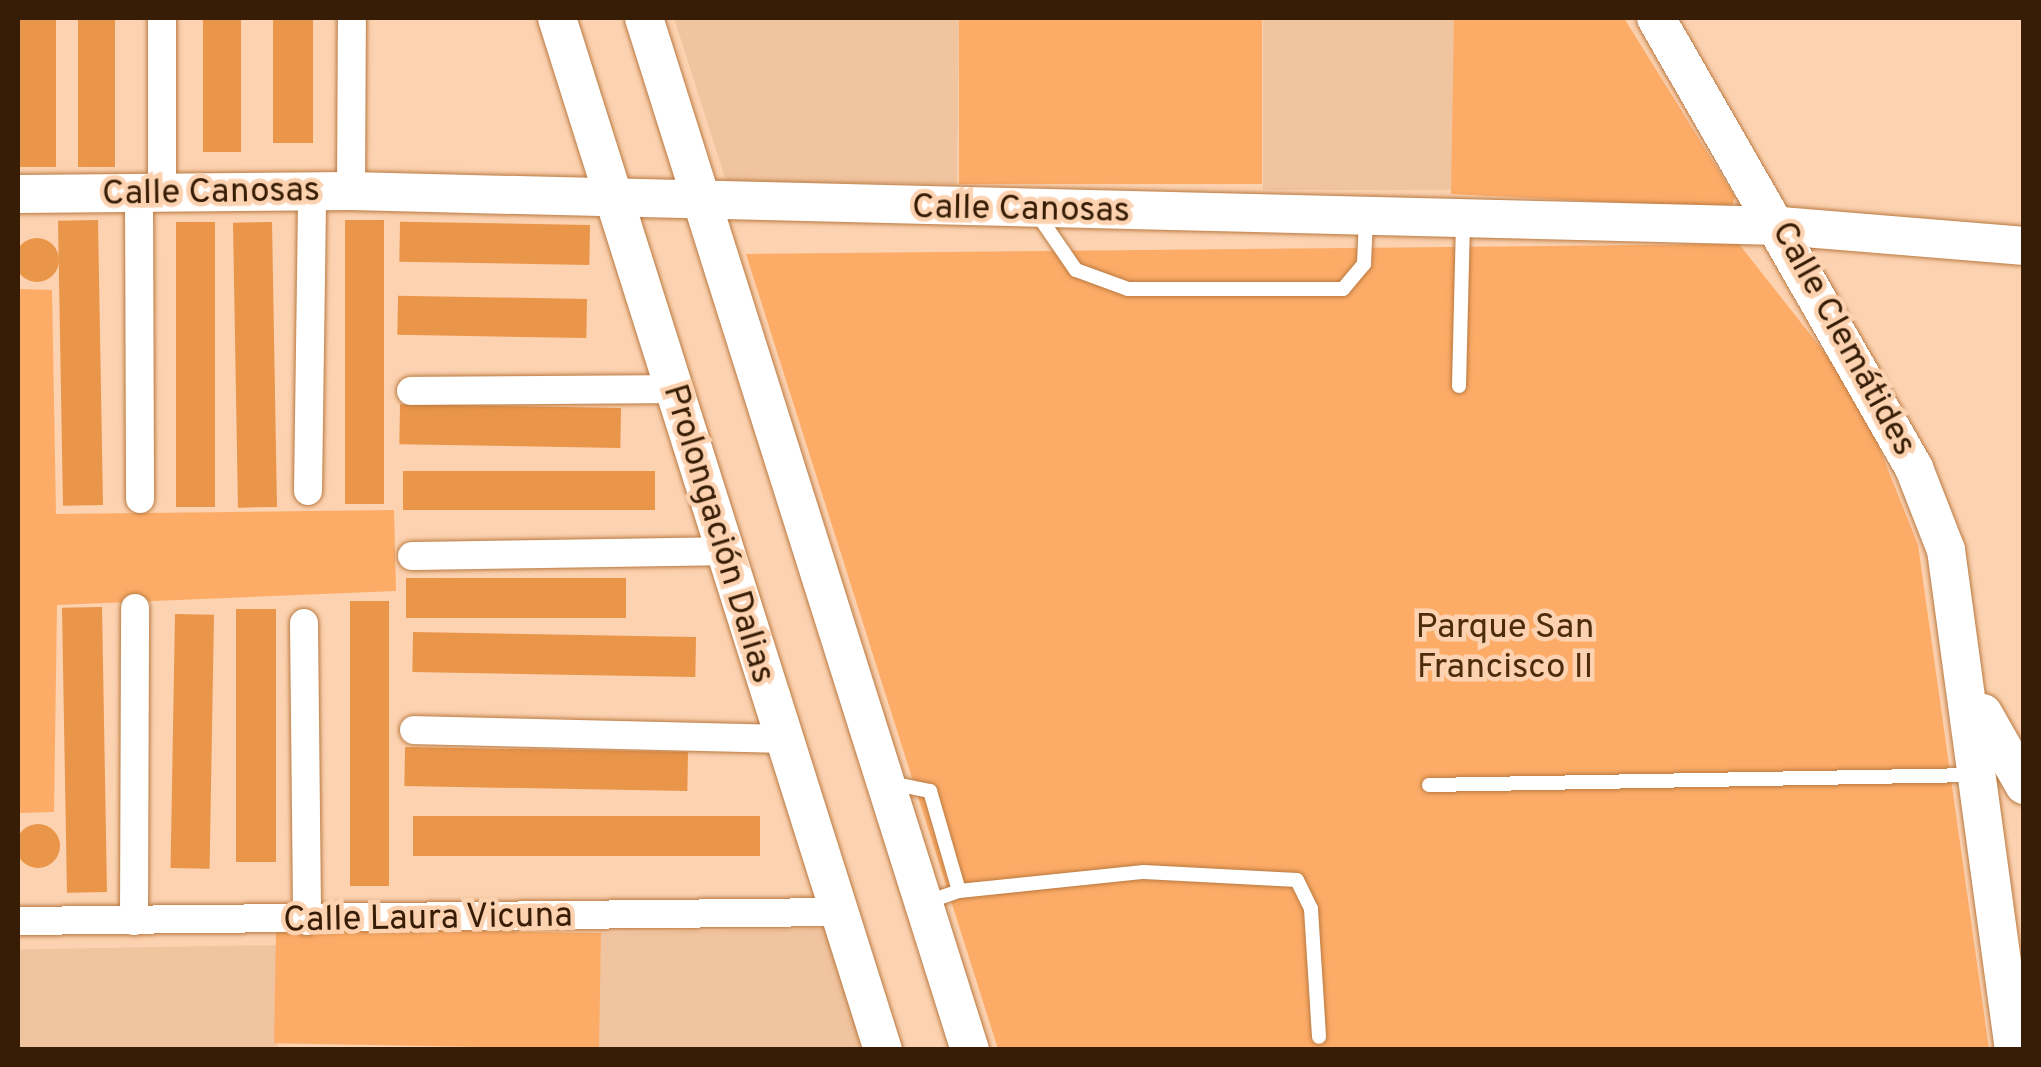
<!DOCTYPE html>
<meta charset="utf-8">
<style>
body{margin:0}
#map{position:relative;width:2041px;height:1067px;overflow:hidden;background:#fcd2b0;font-family:Overpass,sans-serif}
div>[style]{position:absolute}
.built>*{inset:0;background:#f0c49f;transform-origin:0 0}
.green>*{inset:0;background:#fcac67;transform-origin:0 0}
.building>*{inset:0;background:#e9954a;transform-origin:0 0}
.round{border-radius:50%}
.roads{filter:drop-shadow(0 0 2px #ba7941) drop-shadow(0 0 2px #ba7941)}
.lane>*{height:14px;margin:-7px;padding:0 7px;transform-origin:7px;border-radius:7px;background:#fff}
.street>*{height:28px;margin:-14px;padding:0 14px;transform-origin:14px;border-radius:14px;background:#fff}
.secondary>*{height:38px;margin:-19px;padding:0 19px;transform-origin:19px;border-radius:19px;background:#fff}
span{translate:-50% -50%;white-space:nowrap;text-align:center;line-height:1.15;-webkit-text-stroke:9px #fcd2b0;paint-order:stroke}
.street-label{font-size:35px;color:#371d05}
.park-label{font-size:35px;color:#4d2c0c}
.frame{position:absolute;inset:0;border:20px solid #371d05;pointer-events:none}
</style>
<div id="map">
<div class="built">
<div style="clip-path:polygon(674px 18px,959px 18px,957px 184px,726px 181px)"></div>
<div style="left:1263px;top:18px;width:191px;height:172px"></div>
<div style="clip-path:polygon(826px 929px,865px 1050px,598px 1050px,601px 933px)"></div>
<div style="left:276px;top:945px;width:104px;height:258px;rotate:89deg"></div>
</div>
<div class="green">
<div style="left:959px;top:18px;width:303px;height:166px"></div>
<div style="clip-path:polygon(1454px 18px,1624px 18px,1735px 197px,1731px 208px,1451px 194px)"></div>
<div style="clip-path:polygon(1739px 244px,1858px 395px,1918px 545px,1989px 1049px,998px 1049px,746px 254px)"></div>
<div style="clip-path:polygon(18px 289px,52px 290px,56px 514px,394px 510px,396px 591px,57px 605px,54px 812px,18px 813px)"></div>
<div style="left:601px;top:933px;width:116px;height:325px;rotate:91deg"></div>
</div>
<div class="building">
<div style="left:18px;top:18px;width:38px;height:149px"></div>
<div style="left:78px;top:18px;width:37px;height:149px"></div>
<div style="left:203px;top:18px;width:38px;height:134px"></div>
<div style="left:273px;top:18px;width:40px;height:125px"></div>
<div style="left:98px;top:220px;width:285px;height:40px;rotate:89deg"></div>
<div style="left:345px;top:220px;width:39px;height:284px"></div>
<div style="left:176px;top:222px;width:39px;height:285px"></div>
<div style="left:272px;top:222px;width:285px;height:39px;rotate:89deg"></div>
<div style="left:590px;top:225px;width:40px;height:190px;rotate:91deg"></div>
<div class="round" style="left:15px;top:238px;width:44px;height:44px"></div>
<div style="left:587px;top:299px;width:39px;height:189px;rotate:91deg"></div>
<div style="left:621px;top:408px;width:40px;height:221px;rotate:91deg"></div>
<div style="left:655px;top:471px;width:39px;height:252px;rotate:90deg"></div>
<div style="left:626px;top:578px;width:40px;height:220px;rotate:90deg"></div>
<div style="left:350px;top:601px;width:39px;height:285px"></div>
<div style="left:102px;top:607px;width:285px;height:40px;rotate:89deg"></div>
<div style="left:236px;top:609px;width:40px;height:253px"></div>
<div style="left:175px;top:614px;width:39px;height:254px;rotate:1deg"></div>
<div style="left:696px;top:637px;width:40px;height:283px;rotate:91deg"></div>
<div style="left:688px;top:752px;width:39px;height:283px;rotate:91deg"></div>
<div style="left:760px;top:816px;width:40px;height:347px;rotate:90deg"></div>
<div class="round" style="left:16px;top:824px;width:44px;height:44px"></div>
</div>
<div class="roads">
<div class="lane">
<div style="left:1038px;top:215px;width:67px;rotate:55.4deg"></div>
<div style="left:1076px;top:270px;width:55px;rotate:20.1deg"></div>
<div style="left:1128px;top:289px;width:215px"></div>
<div style="left:1343px;top:289px;width:33px;rotate:-50deg"></div>
<div style="left:1364px;top:264px;width:46px;rotate:-87.5deg"></div>
<div style="left:1459px;top:386px;width:166px;rotate:-88.6deg"></div>
<div style="left:886px;top:782px;width:45px;rotate:11.6deg"></div>
<div style="left:930px;top:791px;width:104px;rotate:73.8deg"></div>
<div style="left:959px;top:891px;width:37px;rotate:161deg"></div>
<div style="left:1429px;top:785px;width:546px;rotate:-1.05deg"></div>
<div style="left:959px;top:891px;width:186px;rotate:-5.9deg"></div>
<div style="left:1144px;top:872px;width:153px;rotate:3deg"></div>
<div style="left:1297px;top:880px;width:32px;rotate:64deg"></div>
<div style="left:1311px;top:909px;width:128px;rotate:86.4deg"></div>
</div>
<div class="street">
<div style="left:351px;top:191px;width:173px;rotate:-89.7deg"></div>
<div style="left:139px;top:195px;width:304px;rotate:89.8deg"></div>
<div style="left:162px;top:195px;width:177px;rotate:-90deg"></div>
<div style="left:411px;top:391px;width:261px;rotate:-0.4deg"></div>
<div style="left:308px;top:491px;width:298px;rotate:-89.2deg"></div>
<div style="left:412px;top:556px;width:310px;rotate:-0.9deg"></div>
<div style="left:304px;top:623px;width:298px;rotate:89.4deg"></div>
<div style="left:414px;top:730px;width:369px;rotate:1.4deg"></div>
<div style="left:18px;top:921px;width:821px;rotate:-0.63deg"></div>
<div style="left:134px;top:921px;width:313px;rotate:-89.8deg"></div>
</div>
<div class="secondary">
<div style="left:557px;top:18px;width:1082px;rotate:72.47deg"></div>
<div style="left:644px;top:18px;width:1082px;rotate:72.47deg"></div>
<div style="left:1656px;top:18px;width:519px;rotate:60.17deg"></div>
<div style="left:1914px;top:468px;width:88px;rotate:68.7deg"></div>
<div style="left:1946px;top:550px;width:505px;rotate:82.26deg"></div>
<div style="left:18px;top:194px;width:333px;rotate:-0.5deg"></div>
<div style="left:351px;top:191px;width:1430px;rotate:1.4deg"></div>
<div style="left:1781px;top:226px;width:244px;rotate:4.7deg"></div>
<div style="left:1983px;top:713px;width:83px;rotate:60.3deg"></div>
</div>
</div>
<div class="street-label">
<span style="left:211px;top:193px;rotate:-1deg">Calle Canosas</span>
<span style="left:1021px;top:210px;rotate:1deg">Calle Canosas</span>
<span style="left:1843px;top:339px;rotate:61deg">Calle Clemátides</span>
<span style="left:718px;top:534px;rotate:73deg">Prolongación Dalias</span>
<span style="left:428px;top:919px;rotate:-1deg">Calle Laura Vicuna</span>
</div>
<div class="park-label">
<span style="left:1505px;top:648px">Parque San<br>Francisco II</span>
</div>
<div class="frame"></div>
</div>
